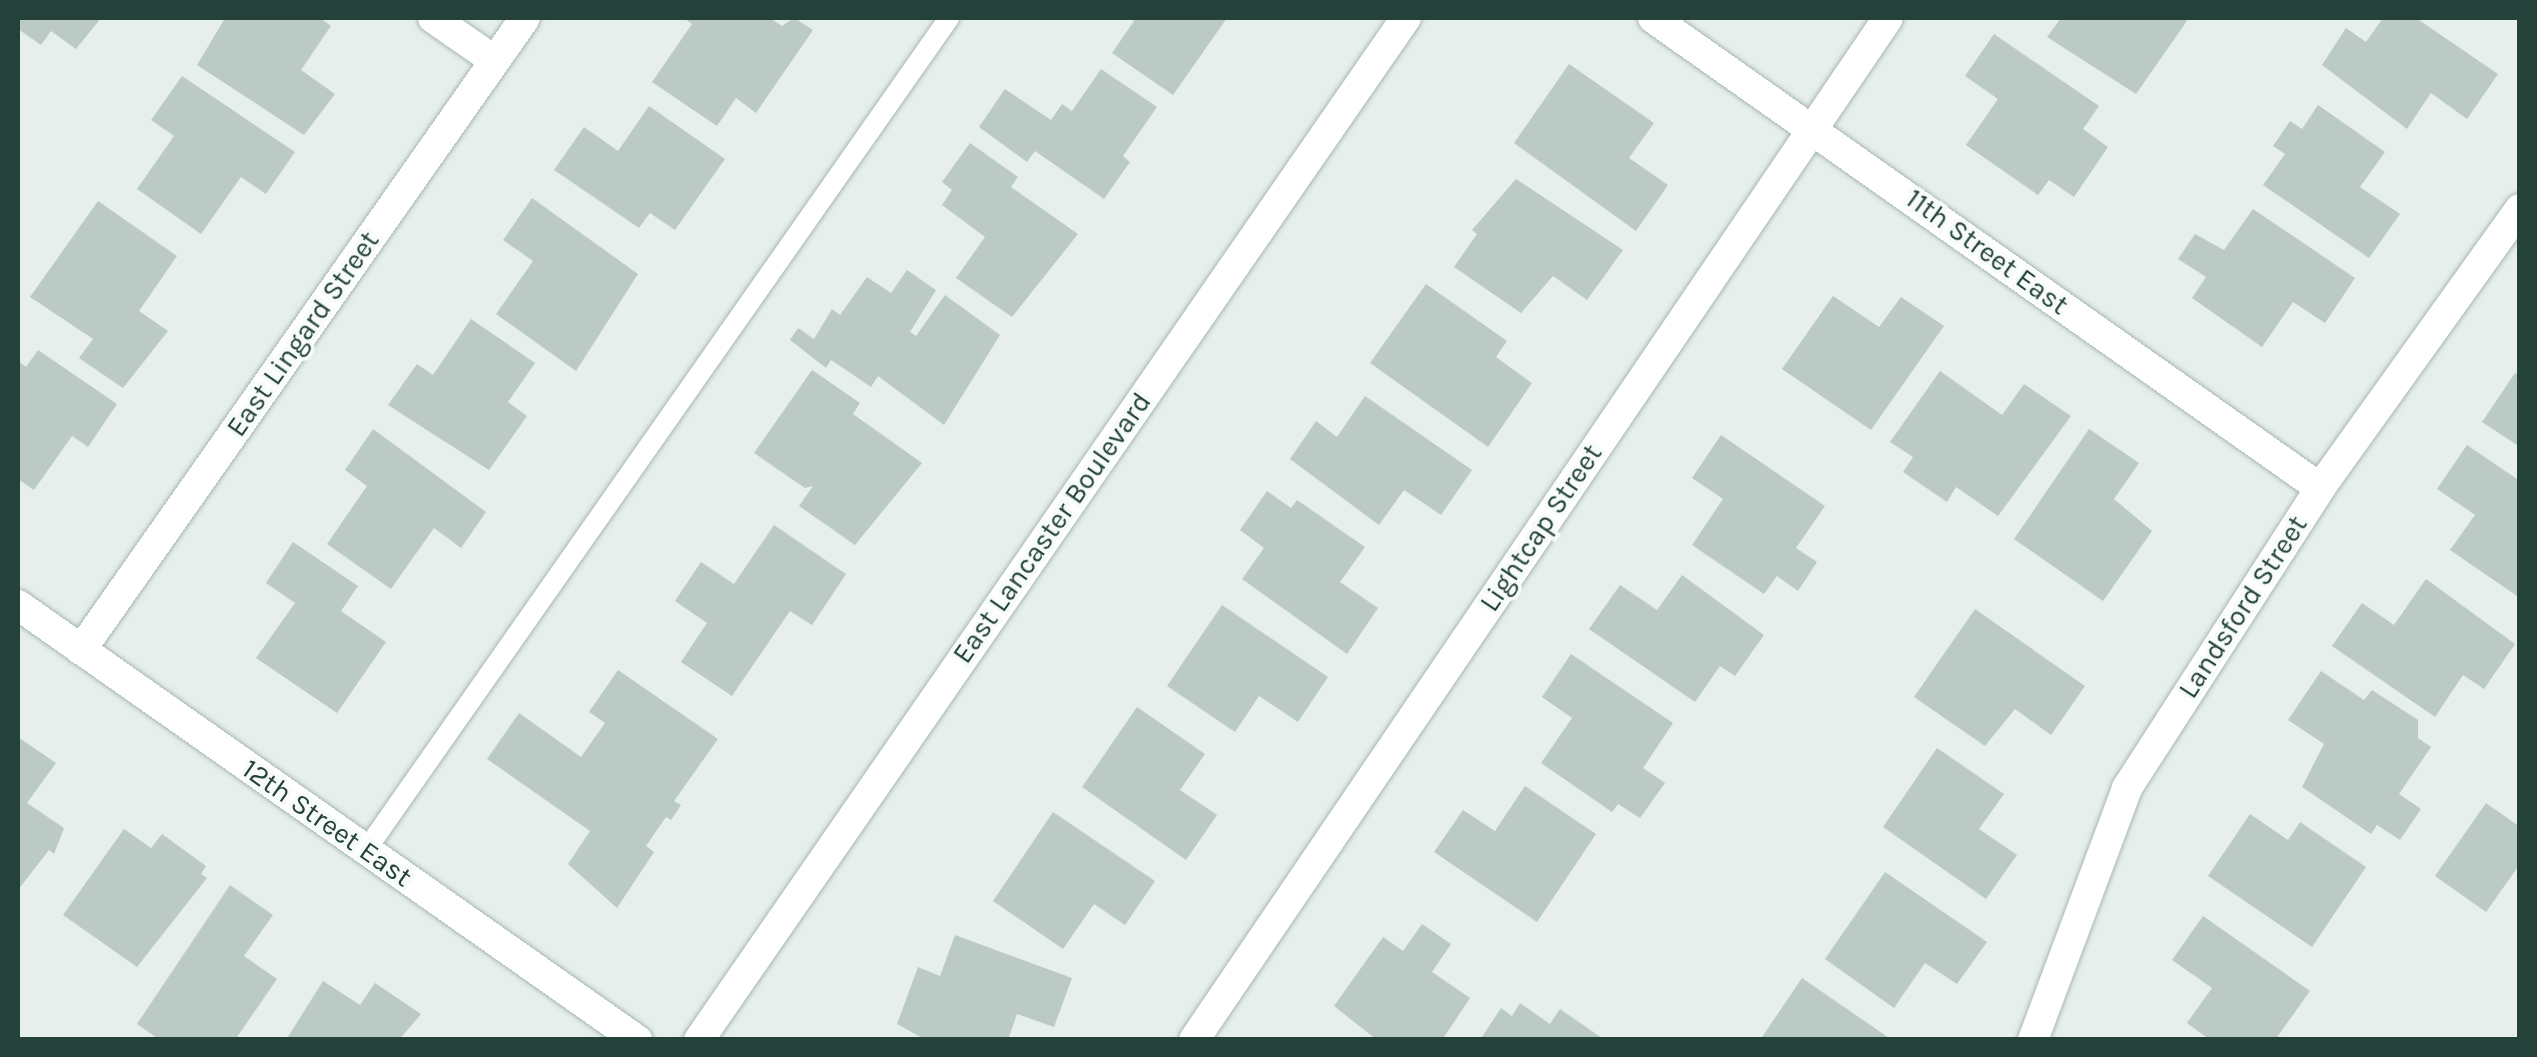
<!DOCTYPE html>
<style>
body{margin:0}
#map{position:relative;width:2537px;height:1057px;overflow:hidden;background:#e6efeb;font-family:Karla,sans-serif}
div>[style]{position:absolute}
.building>*{inset:0;background:#bbcac4}
.roads{filter:drop-shadow(0 0 2px #a8b8b2) drop-shadow(0 0 2px #a8b8b2)}
.lane>*{height:20px;margin:-10px;padding:0 10px;transform-origin:10px;border-radius:10px;background:#fff}
.street>*{height:30px;margin:-15px;padding:0 15px;transform-origin:15px;border-radius:15px;background:#fff}
.secondary>*{height:30px;margin:-15px;padding:0 15px;transform-origin:15px;border-radius:15px;background:#fff}
span{translate:-50% -50%;white-space:nowrap;text-align:center;line-height:1.15;-webkit-text-stroke:8px #f7fbf9;paint-order:stroke}
.street-label{font-size:28px;color:#24423a}
.frame{position:absolute;inset:0;border:20px solid #24423a;pointer-events:none}
</style>
<div id="map">
<div class="building">
<div style="clip-path:polygon(18px 18px,101px 18px,76px 49px,51px 31px,41px 45px,18px 29px)"></div>
<div style="clip-path:polygon(225px 18px,320px 18px,331px 26px,301px 70px,335px 94px,304px 135px,197px 65px)"></div>
<div style="clip-path:polygon(684px 18px,770px 18px,782px 26px,794px 18px,813px 30px,756px 113px,736px 98px,717px 126px,652px 82px,692px 24px)"></div>
<div style="clip-path:polygon(1129px 18px,1227px 18px,1173px 95px,1112px 53px,1134px 21px)"></div>
<div style="clip-path:polygon(2061px 18px,2182px 18px,2187px 21px,2136px 94px,2047px 37px)"></div>
<div style="clip-path:polygon(2383px 18px,2416px 18px,2498px 74px,2467px 119px,2431px 93px,2407px 129px,2322px 65px,2346px 28px,2366px 42px)"></div>
<div style="clip-path:polygon(1994px 34px,2099px 106px,2083px 129px,2108px 147px,2074px 197px,2049px 180px,2038px 195px,1966px 145px,1998px 99px,1965px 76px)"></div>
<div style="clip-path:polygon(1569px 64px,1654px 123px,1629px 158px,1668px 185px,1636px 231px,1514px 143px)"></div>
<div style="clip-path:polygon(1101px 69px,1157px 107px,1123px 156px,1130px 162px,1104px 199px,1035px 151px,1027px 162px,979px 127px,1005px 89px,1051px 120px,1062px 104px,1072px 111px)"></div>
<div style="clip-path:polygon(182px 76px,295px 152px,266px 194px,241px 177px,201px 234px,137px 189px,174px 136px,151px 120px)"></div>
<div style="clip-path:polygon(2318px 105px,2385px 152px,2360px 187px,2400px 214px,2369px 258px,2263px 185px,2285px 154px,2273px 146px,2290px 121px,2302px 129px)"></div>
<div style="clip-path:polygon(649px 106px,725px 159px,675px 230px,650px 213px,639px 228px,554px 170px,584px 127px,618px 151px)"></div>
<div style="clip-path:polygon(970px 143px,1018px 177px,1011px 187px,1078px 234px,1012px 317px,956px 278px,985px 237px,942px 205px,952px 190px,942px 182px)"></div>
<div style="clip-path:polygon(1516px 179px,1623px 250px,1587px 300px,1553px 276px,1521px 313px,1454px 267px,1477px 234px,1472px 230px)"></div>
<div style="clip-path:polygon(532px 198px,638px 274px,576px 371px,496px 314px,533px 261px,503px 240px)"></div>
<div style="clip-path:polygon(98px 201px,177px 256px,139px 311px,168px 331px,123px 388px,79px 358px,93px 339px,30px 297px)"></div>
<div style="clip-path:polygon(2253px 209px,2355px 278px,2325px 323px,2293px 302px,2262px 347px,2192px 298px,2206px 277px,2178px 259px,2195px 234px,2224px 250px)"></div>
<div style="clip-path:polygon(907px 270px,936px 290px,910px 332px,916px 336px,945px 295px,1000px 335px,944px 425px,878px 376px,871px 387px,831px 360px,826px 368px,790px 340px,798px 328px,814px 339px,832px 309px,840px 315px,867px 277px,891px 293px)"></div>
<div style="clip-path:polygon(1426px 284px,1507px 341px,1496px 357px,1532px 383px,1488px 447px,1370px 363px)"></div>
<div style="clip-path:polygon(1833px 296px,1879px 327px,1901px 297px,1944px 326px,1871px 430px,1782px 369px)"></div>
<div style="clip-path:polygon(471px 319px,535px 363px,508px 402px,527px 416px,489px 470px,388px 405px,417px 364px,433px 375px)"></div>
<div style="clip-path:polygon(38px 350px,117px 404px,88px 447px,72px 436px,34px 490px,18px 479px,18px 361px,26px 367px)"></div>
<div style="clip-path:polygon(812px 370px,860px 403px,853px 414px,922px 463px,855px 545px,799px 506px,813px 486px,805px 488px,754px 453px)"></div>
<div style="clip-path:polygon(1940px 371px,2002px 415px,2024px 384px,2071px 416px,1998px 516px,1956px 487px,1947px 502px,1903px 472px,1913px 457px,1890px 442px)"></div>
<div style="clip-path:polygon(2515px 373px,2520px 376px,2520px 447px,2482px 422px)"></div>
<div style="clip-path:polygon(1365px 396px,1472px 470px,1441px 515px,1404px 490px,1379px 525px,1290px 459px,1316px 421px,1337px 437px)"></div>
<div style="clip-path:polygon(373px 429px,486px 512px,461px 548px,434px 528px,391px 589px,327px 544px,367px 486px,345px 470px)"></div>
<div style="clip-path:polygon(2089px 429px,2139px 463px,2114px 499px,2152px 531px,2103px 601px,2014px 539px)"></div>
<div style="clip-path:polygon(1721px 435px,1825px 506px,1796px 548px,1817px 562px,1798px 591px,1777px 576px,1764px 594px,1692px 545px,1723px 499px,1692px 478px)"></div>
<div style="clip-path:polygon(2467px 445px,2520px 481px,2520px 598px,2450px 550px,2475px 515px,2437px 489px)"></div>
<div style="clip-path:polygon(1267px 491px,1291px 508px,1297px 500px,1365px 547px,1340px 582px,1378px 608px,1347px 654px,1242px 579px,1264px 548px,1240px 530px)"></div>
<div style="clip-path:polygon(774px 525px,846px 574px,812px 625px,790px 611px,732px 696px,681px 662px,707px 623px,675px 601px,701px 562px,734px 584px)"></div>
<div style="clip-path:polygon(293px 542px,358px 586px,341px 611px,386px 642px,337px 713px,256px 658px,295px 603px,266px 583px)"></div>
<div style="clip-path:polygon(1682px 575px,1764px 635px,1735px 676px,1720px 666px,1695px 702px,1589px 629px,1620px 585px,1657px 610px)"></div>
<div style="clip-path:polygon(2426px 579px,2515px 644px,2484px 689px,2463px 675px,2435px 717px,2332px 646px,2362px 603px,2394px 625px)"></div>
<div style="clip-path:polygon(1222px 605px,1328px 677px,1298px 722px,1259px 696px,1235px 732px,1167px 686px)"></div>
<div style="clip-path:polygon(1975px 609px,2085px 686px,2051px 735px,2015px 709px,1985px 746px,1914px 697px)"></div>
<div style="clip-path:polygon(1571px 654px,1673px 723px,1643px 768px,1665px 783px,1640px 818px,1618px 804px,1612px 812px,1541px 763px,1572px 718px,1542px 697px)"></div>
<div style="clip-path:polygon(618px 670px,718px 739px,674px 801px,681px 805px,671px 820px,666px 817px,646px 846px,654px 852px,617px 908px,568px 864px,590px 831px,487px 759px,519px 713px,581px 757px,605px 723px,589px 712px)"></div>
<div style="clip-path:polygon(2321px 671px,2364px 700px,2372px 690px,2418px 720px,2418px 738px,2431px 747px,2399px 794px,2421px 809px,2400px 840px,2377px 825px,2371px 834px,2302px 787px,2324px 744px,2288px 720px)"></div>
<div style="clip-path:polygon(1137px 707px,1205px 754px,1180px 790px,1217px 815px,1186px 860px,1082px 787px)"></div>
<div style="clip-path:polygon(18px 737px,56px 763px,27px 803px,64px 828px,54px 854px,49px 850px,18px 890px)"></div>
<div style="clip-path:polygon(1937px 748px,2004px 794px,1979px 829px,2017px 855px,1986px 899px,1883px 827px)"></div>
<div style="clip-path:polygon(1525px 786px,1596px 834px,1537px 922px,1434px 852px,1463px 810px,1495px 831px)"></div>
<div style="clip-path:polygon(2486px 803px,2520px 827px,2520px 864px,2486px 912px,2435px 876px)"></div>
<div style="clip-path:polygon(1053px 812px,1155px 881px,1125px 925px,1094px 904px,1063px 949px,993px 901px)"></div>
<div style="clip-path:polygon(2250px 814px,2288px 840px,2300px 822px,2366px 867px,2312px 947px,2208px 876px)"></div>
<div style="clip-path:polygon(124px 829px,151px 848px,162px 834px,206px 866px,201px 874px,207px 878px,137px 967px,63px 915px)"></div>
<div style="clip-path:polygon(1885px 872px,1987px 942px,1957px 984px,1925px 963px,1894px 1008px,1825px 959px)"></div>
<div style="clip-path:polygon(230px 885px,273px 915px,244px 956px,277px 979px,235px 1040px,160px 1040px,137px 1024px)"></div>
<div style="clip-path:polygon(2203px 916px,2310px 991px,2275px 1040px,2210px 1040px,2187px 1023px,2212px 988px,2172px 960px)"></div>
<div style="clip-path:polygon(1422px 924px,1451px 944px,1432px 972px,1470px 998px,1442px 1040px,1377px 1040px,1334px 1006px,1383px 937px,1403px 951px)"></div>
<div style="clip-path:polygon(955px 935px,1072px 978px,1054px 1027px,1017px 1014px,1008px 1040px,926px 1040px,897px 1024px,918px 967px,940px 976px)"></div>
<div style="clip-path:polygon(1802px 978px,1892px 1040px,1760px 1040px)"></div>
<div style="clip-path:polygon(323px 981px,360px 1005px,375px 983px,421px 1014px,399px 1040px,286px 1040px)"></div>
<div style="clip-path:polygon(1520px 1003px,1550px 1024px,1560px 1009px,1605px 1040px,1480px 1040px,1501px 1008px,1512px 1016px)"></div>
</div>
<div class="roads">
<div class="lane">
<div style="left:366px;top:850px;width:1016px;rotate:-54.98deg"></div>
</div>
<div class="street">
<div style="left:433px;top:18px;width:75px;rotate:34.7deg"></div>
<div style="left:1653px;top:18px;width:816px;rotate:35.17deg"></div>
<div style="left:18px;top:605px;width:757px;rotate:35.1deg"></div>
<div style="left:81px;top:650px;width:772px;rotate:-54.91deg"></div>
<div style="left:1194px;top:1040px;width:1235px;rotate:-55.82deg"></div>
<div style="left:2033px;top:1040px;width:269px;rotate:-69.5deg"></div>
<div style="left:2127px;top:788px;width:357px;rotate:-57.2deg"></div>
<div style="left:2320px;top:488px;width:343px;rotate:-54.4deg"></div>
</div>
<div class="secondary">
<div style="left:699px;top:1040px;width:1243px;rotate:-55.33deg"></div>
</div>
</div>
<div class="street-label">
<span style="left:1987px;top:252px;rotate:36deg">11th Street East</span>
<span style="left:303px;top:334px;rotate:-55deg">East Lingard Street</span>
<span style="left:1052px;top:528px;rotate:-55deg">East Lancaster Boulevard</span>
<span style="left:1541px;top:528px;rotate:-56deg">Lightcap Street</span>
<span style="left:2243px;top:607px;rotate:-57deg">Landsford Street</span>
<span style="left:327px;top:823px;rotate:35deg">12th Street East</span>
</div>
<div class="frame"></div>
</div>
